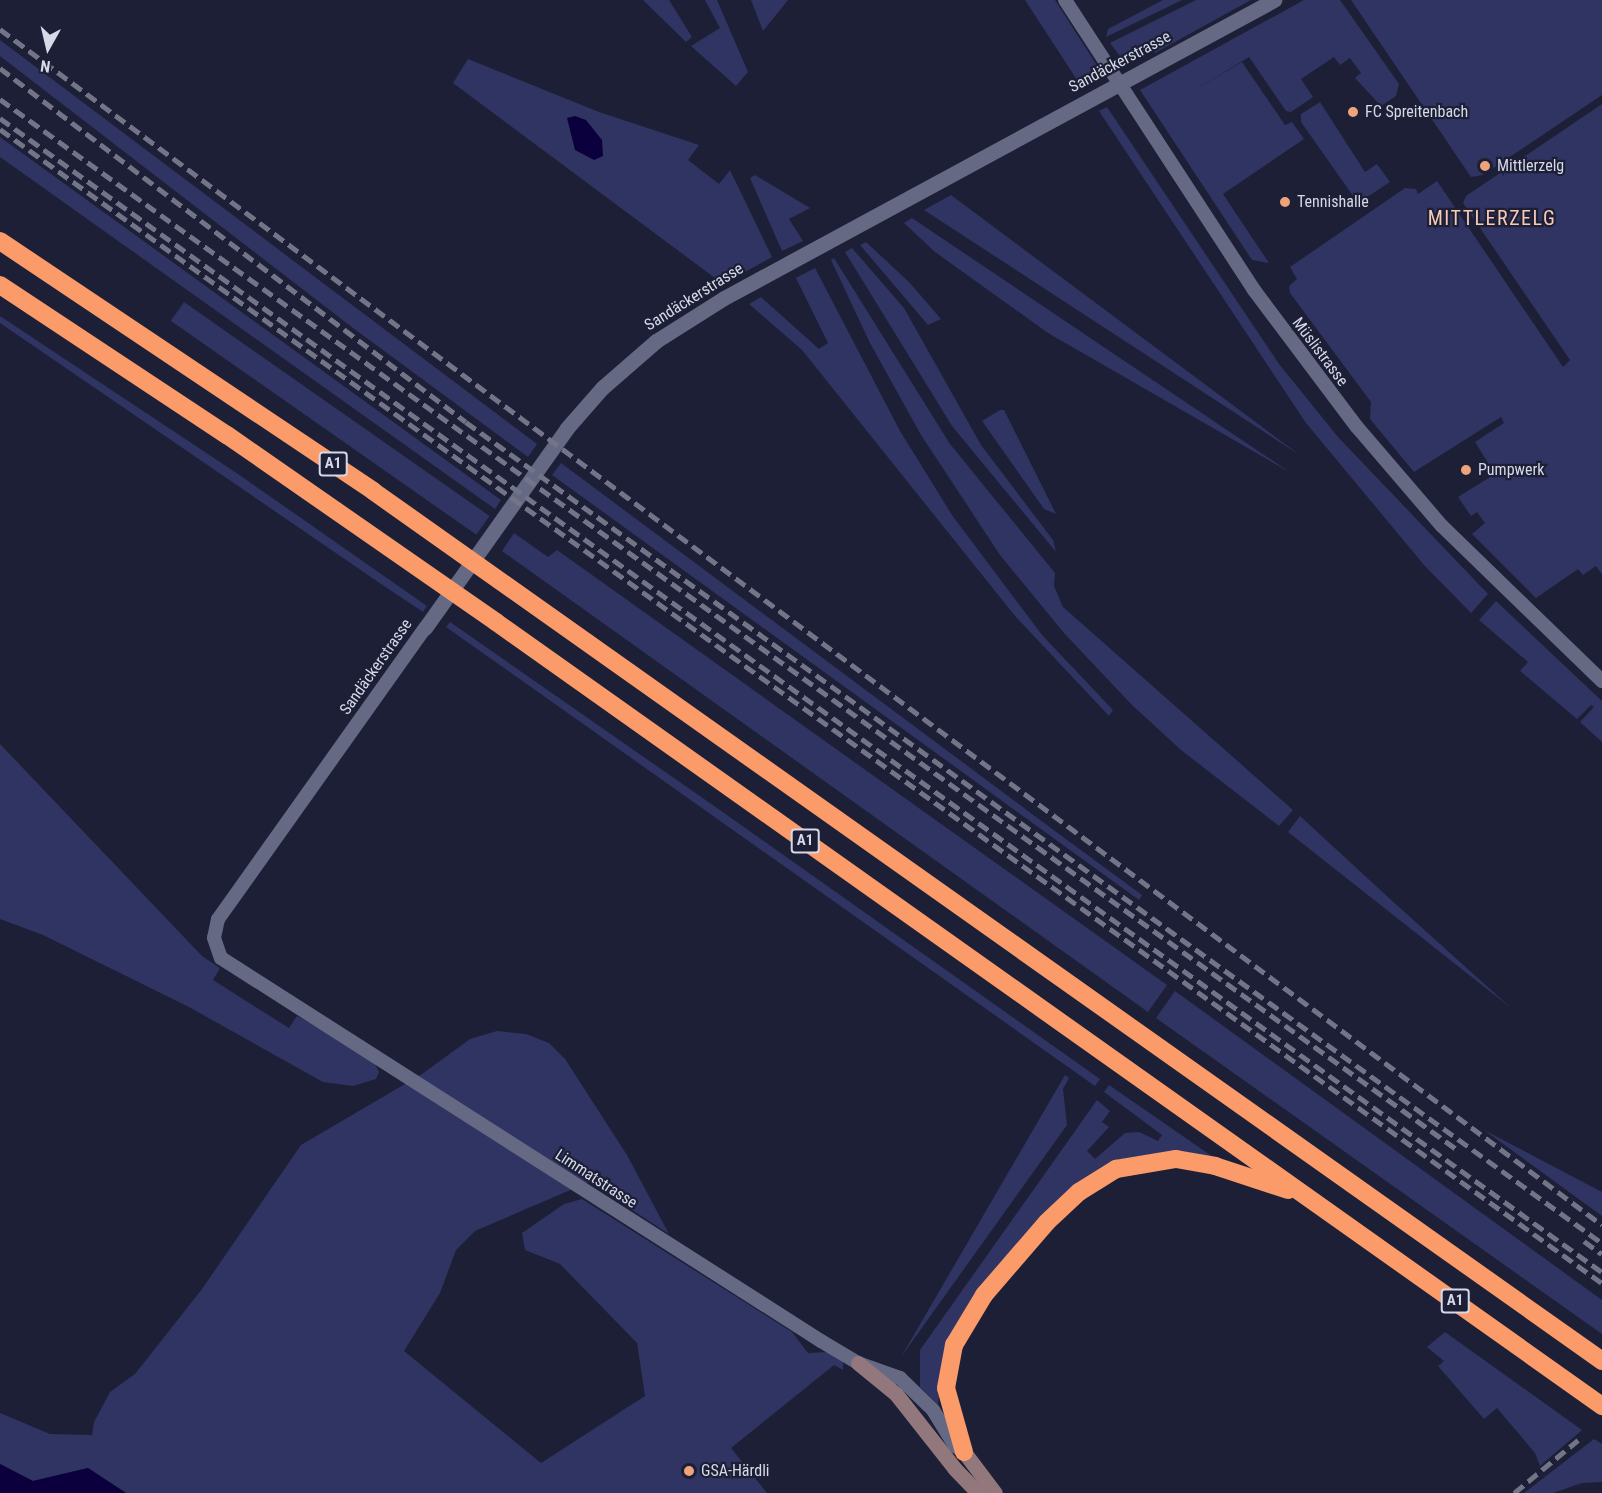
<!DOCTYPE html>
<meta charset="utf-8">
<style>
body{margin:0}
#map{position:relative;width:1602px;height:1493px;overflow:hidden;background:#1c1f35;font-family:"Roboto Condensed",sans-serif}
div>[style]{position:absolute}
.green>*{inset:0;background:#303462;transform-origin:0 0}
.water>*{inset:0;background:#0b003d}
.minor>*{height:14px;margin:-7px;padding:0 7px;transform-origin:7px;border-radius:7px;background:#656984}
.tertiary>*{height:15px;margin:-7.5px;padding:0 7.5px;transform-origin:7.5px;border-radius:7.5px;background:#656984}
.secondary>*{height:15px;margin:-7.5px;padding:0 7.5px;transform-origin:7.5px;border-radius:7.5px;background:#92787c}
.motorway>*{height:18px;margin:-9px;padding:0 9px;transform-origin:9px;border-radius:9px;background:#fa9b69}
.rail>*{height:4.5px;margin-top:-2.25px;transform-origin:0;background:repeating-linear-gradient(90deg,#727588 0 12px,transparent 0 18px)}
.dots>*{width:16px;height:16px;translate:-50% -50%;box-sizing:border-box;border:3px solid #1c1f35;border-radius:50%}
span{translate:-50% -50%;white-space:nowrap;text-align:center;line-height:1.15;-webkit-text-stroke:4.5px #1c1f35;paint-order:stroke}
.shield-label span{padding:2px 4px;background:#1c1f35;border:2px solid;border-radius:4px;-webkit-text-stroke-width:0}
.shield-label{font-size:15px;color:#d6d9e8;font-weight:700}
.street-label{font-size:16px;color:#d6d9e8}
.poi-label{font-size:16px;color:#d6d9e8}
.left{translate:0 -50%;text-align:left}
.quarter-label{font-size:20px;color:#f8cab4;letter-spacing:1.5px}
.north{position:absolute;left:18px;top:18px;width:60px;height:60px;-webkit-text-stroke:4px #1c1f35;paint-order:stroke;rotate:188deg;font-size:16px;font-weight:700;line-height:24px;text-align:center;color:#d6d9e8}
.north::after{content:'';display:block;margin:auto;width:21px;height:27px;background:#d6d9e8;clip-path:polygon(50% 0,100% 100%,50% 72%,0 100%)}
</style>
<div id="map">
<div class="green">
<div style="clip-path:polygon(643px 0,669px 0,692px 37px,686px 42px)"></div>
<div style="clip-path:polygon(705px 0,717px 0,748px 72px,736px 86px,691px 46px,720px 28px)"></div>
<div style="clip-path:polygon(751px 0,788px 0,763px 31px)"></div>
<div style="clip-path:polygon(1025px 0,1055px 0,1105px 78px,1083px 89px)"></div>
<div style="clip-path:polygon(1163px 0,1182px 0,1106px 37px,1108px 29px)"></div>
<div style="clip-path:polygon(1196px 0,1251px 0,1155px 53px,1152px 49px,1126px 64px,1110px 43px)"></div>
<div style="clip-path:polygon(1304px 0,1340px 0,1399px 84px,1396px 96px,1381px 106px,1355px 78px,1361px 73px,1350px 58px,1340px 65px,1334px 57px,1301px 79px,1313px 97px,1291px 112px,1286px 111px,1249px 57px,1190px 93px,1242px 62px,1285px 125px,1292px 122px,1304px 139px,1223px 194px,1269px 263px,1252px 260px,1140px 90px)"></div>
<div style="clip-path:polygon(1351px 0,1602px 0,1602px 95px,1483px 175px,1471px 177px)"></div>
<div style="clip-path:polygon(0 40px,537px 444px,528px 457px,353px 328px,0 56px)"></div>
<div style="clip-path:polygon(468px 59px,599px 112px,699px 145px,688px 160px,719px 184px,730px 170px,772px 257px,723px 284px,453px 83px)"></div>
<div style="clip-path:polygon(1320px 102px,1365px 172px,1377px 164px,1390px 182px,1358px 203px,1301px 122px,1301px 114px)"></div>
<div style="clip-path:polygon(1602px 104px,1602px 574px,1596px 566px,1583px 575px,1578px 569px,1536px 598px,1472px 534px,1485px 523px,1477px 512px,1471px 516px,1458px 497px,1495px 474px,1475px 442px,1504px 423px,1501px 417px,1414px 472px,1370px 419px,1371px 402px,1290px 293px,1289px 286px,1297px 279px,1290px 267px,1405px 188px,1416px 189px,1418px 194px,1437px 181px,1563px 367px,1570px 360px,1463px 203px,1466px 196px)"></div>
<div style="clip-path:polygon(1107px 107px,1279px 364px,1338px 437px,1488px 594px,1471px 613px,1424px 565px,1306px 423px,1099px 111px)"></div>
<div style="clip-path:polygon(0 137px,501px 500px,495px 509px,0 157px)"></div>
<div style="clip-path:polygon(755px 175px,810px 208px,789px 219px,803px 241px,782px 251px,750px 178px)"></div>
<div style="clip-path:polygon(951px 195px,1301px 456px,924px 210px)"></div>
<div style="clip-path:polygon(912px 218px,1291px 473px,1048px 333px,935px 252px,904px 223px)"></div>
<div style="clip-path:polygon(866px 242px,909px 282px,941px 319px,928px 325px,860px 245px)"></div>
<div style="clip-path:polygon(852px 248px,904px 308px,981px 445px,1053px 540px,1056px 552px,952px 426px,845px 252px)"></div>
<div style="clip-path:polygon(834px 258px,950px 444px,1055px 573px,1054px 586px,1063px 607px,1293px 810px,1279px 826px,1181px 750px,1131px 704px,1064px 633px,1000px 555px,921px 435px,870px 343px,831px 260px)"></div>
<div style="clip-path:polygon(815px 268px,900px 431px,952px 515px,1042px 635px,1113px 710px,1109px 716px,1015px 616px,802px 350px,749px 304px,761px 297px,819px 349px,828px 343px,796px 278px)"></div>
<div style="left:184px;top:302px;width:373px;height:23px;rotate:35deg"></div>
<div style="clip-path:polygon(0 316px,238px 474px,427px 606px,423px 612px,384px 586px,0 323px)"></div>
<div style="clip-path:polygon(1000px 410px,1004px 410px,1056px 514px,1044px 509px,982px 421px)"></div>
<div style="clip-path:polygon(561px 463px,1059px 834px,1142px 895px,1139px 900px,552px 475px)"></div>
<div style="clip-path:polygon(514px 533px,548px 557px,557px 550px,1167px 985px,1148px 1012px,502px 551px)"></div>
<div style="clip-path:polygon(1496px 601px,1602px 701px,1602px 742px,1580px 722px,1594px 707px,1591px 705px,1577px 719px,1520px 671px,1528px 662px,1479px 620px)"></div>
<div style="clip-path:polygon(450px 622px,717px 808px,1100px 1079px,1095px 1086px,446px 627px)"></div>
<div style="clip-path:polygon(0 744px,202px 956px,220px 968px,213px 980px,289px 1028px,297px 1016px,312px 1024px,374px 1062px,379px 1072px,376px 1079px,353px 1086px,323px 1082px,189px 1007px,43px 935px,0 919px)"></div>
<div style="clip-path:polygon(1300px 816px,1389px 898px,1511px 1008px,1288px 832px)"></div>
<div style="clip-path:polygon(1175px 991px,1602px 1300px,1602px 1334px,1156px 1018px)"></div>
<div style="clip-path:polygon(497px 1031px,526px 1034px,549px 1043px,565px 1059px,627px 1155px,669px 1234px,589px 1182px,475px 1231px,456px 1250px,440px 1293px,404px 1351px,541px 1463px,645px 1396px,637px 1343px,560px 1264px,525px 1250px,522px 1233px,564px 1204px,582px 1199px,792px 1332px,808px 1353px,829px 1352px,843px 1362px,843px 1370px,834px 1365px,731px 1448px,767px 1493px,126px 1493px,88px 1468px,33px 1481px,0 1464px,0 1413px,50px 1434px,92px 1435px,94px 1422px,110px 1392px,135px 1374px,202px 1289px,301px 1145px,422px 1074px,470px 1039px)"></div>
<div style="clip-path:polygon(1065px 1075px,1069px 1078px,1063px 1089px,1067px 1125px,901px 1357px)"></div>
<div style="clip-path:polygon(1109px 1085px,1216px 1159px,1151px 1154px,1102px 1169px,945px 1349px,938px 1405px,920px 1387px,920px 1350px,1097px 1100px,1110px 1111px,1102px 1122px,1109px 1127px,1087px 1151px,1095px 1159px,1125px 1133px,1139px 1132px,1158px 1141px,1162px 1135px,1104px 1092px)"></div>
<div style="clip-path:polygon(1484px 1130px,1602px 1192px,1602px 1216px)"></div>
<div style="clip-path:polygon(1445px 1332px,1582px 1430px,1540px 1466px,1535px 1453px,1497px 1408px,1484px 1419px,1438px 1366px,1444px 1361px,1427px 1347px)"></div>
<div style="clip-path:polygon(1594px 1439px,1602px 1444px,1602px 1482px,1582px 1483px,1553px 1493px,1524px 1493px)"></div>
</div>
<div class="water">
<div style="clip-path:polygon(575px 116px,586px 120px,602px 140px,603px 156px,594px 160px,575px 150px,567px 118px)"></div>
<div style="clip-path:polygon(0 1464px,33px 1481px,88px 1468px,126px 1493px,0 1493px)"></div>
</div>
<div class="minor">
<div style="left:1065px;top:0;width:346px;rotate:56.9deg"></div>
<div style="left:1254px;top:290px;width:171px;rotate:53.1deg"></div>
<div style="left:1357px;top:427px;width:130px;rotate:49.4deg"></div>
<div style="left:1442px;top:526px;width:223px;rotate:44.1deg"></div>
<div style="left:425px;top:628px;width:357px;rotate:125.4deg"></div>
<div style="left:218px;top:919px;width:19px;rotate:102deg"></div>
<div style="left:214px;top:938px;width:21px;rotate:71deg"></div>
<div style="left:221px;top:958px;width:712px;rotate:32.55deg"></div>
<div style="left:821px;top:1341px;width:43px;rotate:30.7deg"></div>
<div style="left:858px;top:1363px;width:45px;rotate:19.7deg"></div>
<div style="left:900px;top:1378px;width:46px;rotate:44.1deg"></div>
<div style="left:933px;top:1410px;width:42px;rotate:58.6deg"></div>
<div style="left:955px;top:1446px;width:11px;rotate:34deg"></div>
</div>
<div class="tertiary">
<div style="left:425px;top:628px;width:245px;rotate:-54.6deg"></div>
<div style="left:567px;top:428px;width:53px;rotate:-48.8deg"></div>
<div style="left:602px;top:388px;width:72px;rotate:-41deg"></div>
<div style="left:656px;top:341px;width:80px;rotate:-32.3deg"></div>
<div style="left:724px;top:298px;width:626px;rotate:-28.45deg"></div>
</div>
<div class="secondary">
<div style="left:858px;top:1363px;width:49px;rotate:39.2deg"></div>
<div style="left:896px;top:1394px;width:95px;rotate:51.8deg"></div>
<div style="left:955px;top:1469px;width:33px;rotate:46deg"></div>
<div style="left:964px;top:1452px;width:51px;rotate:52.9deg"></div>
</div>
<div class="motorway">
<div style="left:0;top:241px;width:449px;rotate:33.8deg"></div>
<div style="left:373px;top:491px;width:1506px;rotate:35.29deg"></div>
<div style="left:0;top:285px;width:272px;rotate:33.5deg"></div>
<div style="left:227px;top:435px;width:328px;rotate:34.8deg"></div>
<div style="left:496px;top:622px;width:1356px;rotate:35.33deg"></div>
<div style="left:964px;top:1452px;width:66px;rotate:-105.7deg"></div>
<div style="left:946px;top:1388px;width:44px;rotate:-79.5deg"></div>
<div style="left:954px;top:1345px;width:58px;rotate:-59deg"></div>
<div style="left:984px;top:1295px;width:96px;rotate:-49.2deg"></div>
<div style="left:1047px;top:1222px;width:44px;rotate:-43.2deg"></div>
<div style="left:1079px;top:1192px;width:44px;rotate:-31.9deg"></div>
<div style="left:1116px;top:1169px;width:61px;rotate:-9.5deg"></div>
<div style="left:1176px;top:1159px;width:40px;rotate:10deg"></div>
<div style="left:1215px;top:1166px;width:77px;rotate:18.2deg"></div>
</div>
<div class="rail">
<div style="left:0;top:29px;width:1999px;rotate:36.74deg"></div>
<div style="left:0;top:68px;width:585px;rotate:37.22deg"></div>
<div style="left:466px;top:422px;width:1402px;rotate:35.86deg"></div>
<div style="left:0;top:99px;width:1797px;rotate:35.79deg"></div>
<div style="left:0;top:118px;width:1974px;rotate:35.77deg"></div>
<div style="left:0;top:129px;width:1974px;rotate:35.77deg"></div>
<div style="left:1584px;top:1241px;width:22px;rotate:36deg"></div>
<div style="left:1514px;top:1493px;width:83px;rotate:-39.6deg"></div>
</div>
<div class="dots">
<div style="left:1353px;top:112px;background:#f0a27a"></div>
<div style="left:1485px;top:166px;background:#f0a27a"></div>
<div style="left:1285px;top:202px;background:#f0a27a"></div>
<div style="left:1466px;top:470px;background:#f0a27a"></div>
<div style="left:689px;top:1471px;background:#f0a27a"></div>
</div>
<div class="shield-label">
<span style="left:333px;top:464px">A1</span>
<span style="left:805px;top:841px">A1</span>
<span style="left:1455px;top:1301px">A1</span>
</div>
<div class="street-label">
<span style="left:1120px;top:62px;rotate:-28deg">Sandäckerstrasse</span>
<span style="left:694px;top:297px;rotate:-32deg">Sandäckerstrasse</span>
<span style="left:1320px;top:352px;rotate:53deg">Müslistrasse</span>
<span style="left:376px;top:667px;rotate:-55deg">Sandäckerstrasse</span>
<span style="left:596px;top:1179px;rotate:33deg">Limmatstrasse</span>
</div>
<div class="poi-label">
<span class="left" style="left:1365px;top:112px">FC Spreitenbach</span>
<span class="left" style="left:1497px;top:166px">Mittlerzelg</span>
<span class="left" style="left:1297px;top:202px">Tennishalle</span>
<span class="left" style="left:1478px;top:470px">Pumpwerk</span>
<span class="left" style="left:701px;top:1471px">GSA-Härdli</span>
</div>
<div class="quarter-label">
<span style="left:1492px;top:218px">MITTLERZELG</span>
</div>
<div class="north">N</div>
</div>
